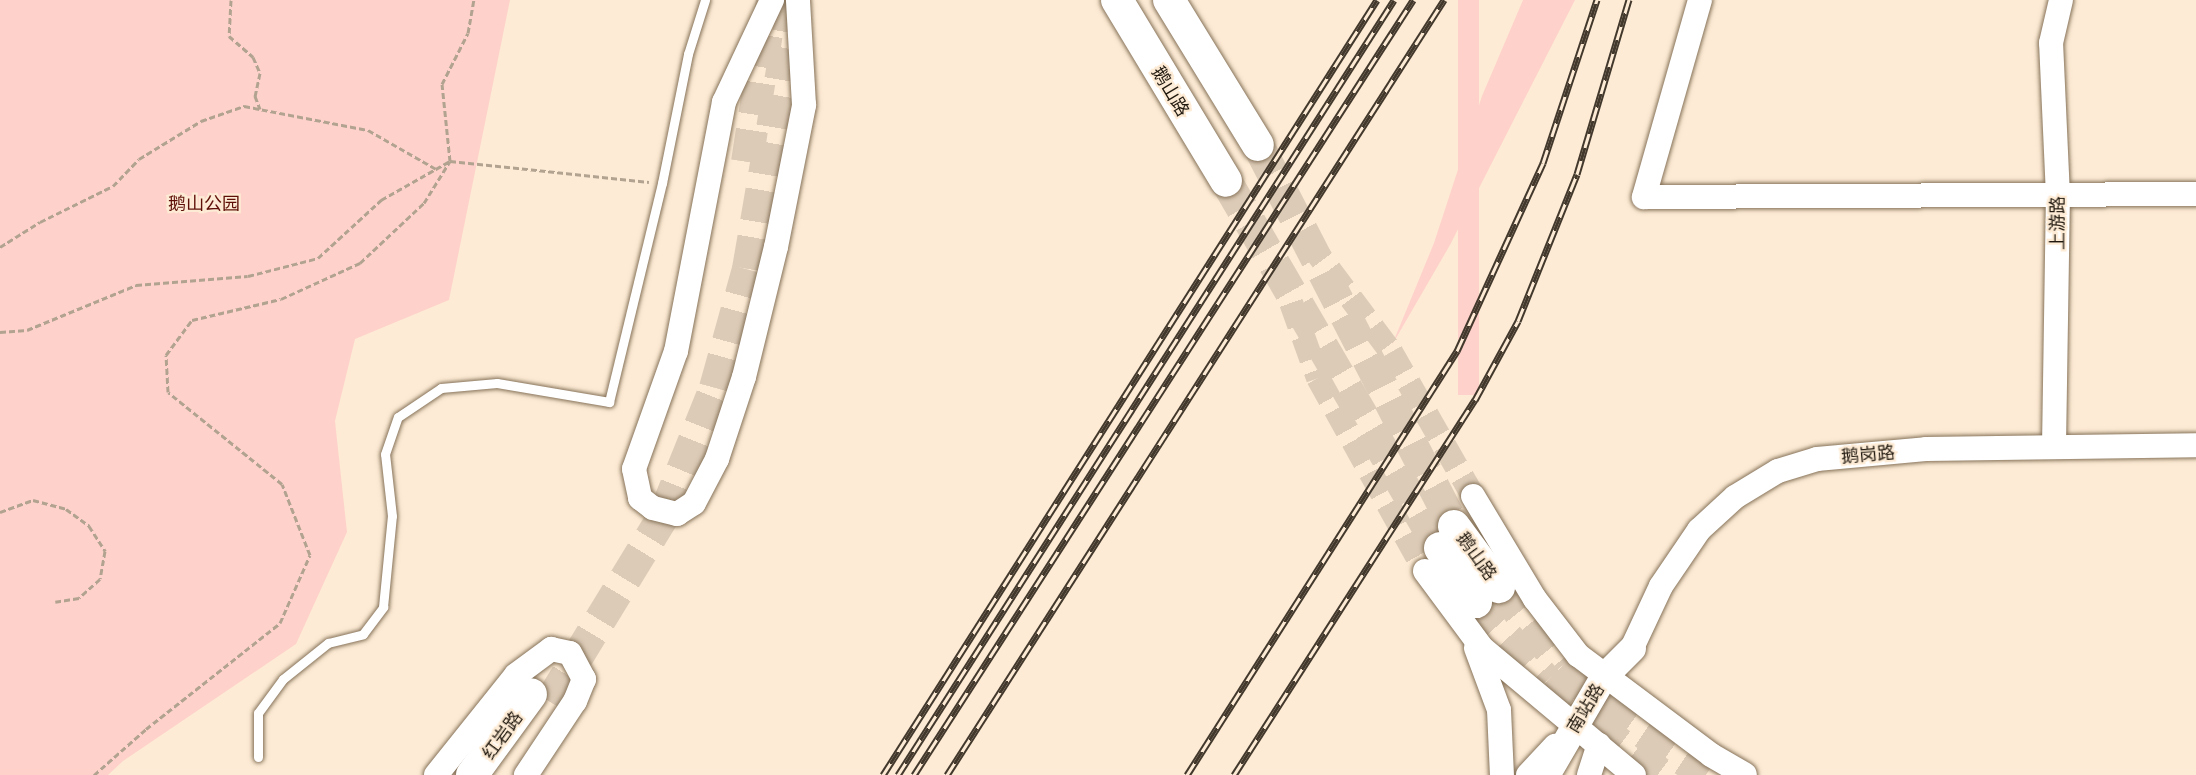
<!DOCTYPE html>
<meta charset="utf-8">
<style>
body{margin:0}
#map{position:relative;width:2196px;height:775px;overflow:hidden;background:#fdebd5;font-family:"Noto Sans","Noto Sans SC",sans-serif}
div>[style]{position:absolute}
.green>*{inset:0;background:#fed2ca;transform-origin:0 0}
.tertiary-tunnel>*{height:24px;margin-top:-12px;transform-origin:0;background:repeating-linear-gradient(90deg,#dccbb7 0 24px,transparent 0 36px)}
.primary-tunnel>*{height:32px;margin-top:-16px;transform-origin:0;background:repeating-linear-gradient(90deg,#dccbb7 0 32px,transparent 0 48px)}
.path>*{height:3px;margin-top:-1.5px;transform-origin:0;background:repeating-linear-gradient(90deg,#b2a391 0 6px,transparent 0 9px)}
.roads{filter:drop-shadow(0 0 2px #867259) drop-shadow(0 0 2px #867259)}
.service>*{height:9px;margin:-4.5px;padding:0 4.5px;transform-origin:4.5px;border-radius:4.5px;background:#fff}
.tertiary>*{height:24px;margin:-12px;padding:0 12px;transform-origin:12px;border-radius:12px;background:#fff}
.secondary>*{height:27px;margin:-13.5px;padding:0 13.5px;transform-origin:13.5px;border-radius:13.5px;background:#fff}
.primary>*{height:32px;margin:-16px;padding:0 16px;transform-origin:16px;border-radius:16px;background:#fff}
.rail>*{height:7px;margin-top:-3.5px;transform-origin:0;background:repeating-linear-gradient(90deg,#fdebd5 0 14px,#42382c 0 28px);box-sizing:border-box;border-block:2px solid #42382c}
span{translate:-50% -50%;white-space:nowrap;text-align:center;line-height:1.15;-webkit-text-stroke:4.5px #fdebd5;paint-order:stroke}
.street-label{font-size:18px;color:#20180e}
.park-label{font-size:18px;color:#5e0f07}
</style>
<div id="map">
<div class="green">
<div style="clip-path:polygon(0 0,510px 0,449px 300px,355px 339px,335px 421px,347px 532px,296px 644px,123px 761px,108px 775px,0 775px)"></div>
<div style="left:1458px;top:0;width:21px;height:395px"></div>
<div style="clip-path:polygon(1523px 0,1575px 0,1450px 245px,1392px 345px,1434px 243px,1482px 96px)"></div>
</div>
<div class="tertiary-tunnel">
<div style="left:1308px;top:241px;width:139px;rotate:53.2deg"></div>
<div style="left:1391px;top:352px;width:166px;rotate:60.3deg"></div>
<div style="left:1279px;top:269px;width:116px;rotate:70.3deg"></div>
<div style="left:1318px;top:378px;width:221px;rotate:61deg"></div>
</div>
<div class="primary-tunnel">
<div style="left:1258px;top:145px;width:428px;rotate:62.8deg"></div>
<div style="left:747px;top:162px;width:163px;rotate:-81.2deg"></div>
<div style="left:1226px;top:181px;width:425px;rotate:59.8deg"></div>
<div style="left:1499px;top:587px;width:101px;rotate:51.4deg"></div>
<div style="left:1562px;top:666px;width:58px;rotate:43.6deg"></div>
<div style="left:1604px;top:706px;width:123px;rotate:34.1deg"></div>
<div style="left:1476px;top:602px;width:106px;rotate:48.1deg"></div>
<div style="left:1547px;top:681px;width:65px;rotate:42.5deg"></div>
<div style="left:1595px;top:725px;width:84px;rotate:36.7deg"></div>
<div style="left:550px;top:702px;width:219px;rotate:-58.6deg"></div>
<div style="left:664px;top:515px;width:137px;rotate:-68.1deg"></div>
<div style="left:715px;top:388px;width:123px;rotate:-74.5deg"></div>
<div style="left:748px;top:269px;width:273px;rotate:-80.3deg"></div>
</div>
<div class="path">
<div style="left:231px;top:0;width:36px;rotate:93deg"></div>
<div style="left:229px;top:36px;width:32px;rotate:41deg"></div>
<div style="left:253px;top:57px;width:17px;rotate:66deg"></div>
<div style="left:260px;top:73px;width:24px;rotate:102deg"></div>
<div style="left:255px;top:96px;width:14px;rotate:69deg"></div>
<div style="left:0;top:247px;width:47px;rotate:-32deg"></div>
<div style="left:40px;top:222px;width:81px;rotate:-26.3deg"></div>
<div style="left:113px;top:186px;width:37px;rotate:-46deg"></div>
<div style="left:139px;top:159px;width:73px;rotate:-31.5deg"></div>
<div style="left:201px;top:121px;width:46px;rotate:-19.2deg"></div>
<div style="left:244px;top:106px;width:126px;rotate:11deg"></div>
<div style="left:368px;top:130px;width:78px;rotate:29.8deg"></div>
<div style="left:0;top:332px;width:27px;rotate:-4deg"></div>
<div style="left:27px;top:330px;width:118px;rotate:-22.4deg"></div>
<div style="left:136px;top:285px;width:112px;rotate:-4.6deg"></div>
<div style="left:248px;top:276px;width:72px;rotate:-14.4deg"></div>
<div style="left:318px;top:258px;width:86px;rotate:-42.6deg"></div>
<div style="left:381px;top:200px;width:79px;rotate:-29.5deg"></div>
<div style="left:450px;top:161px;width:200px;rotate:6deg"></div>
<div style="left:0;top:512px;width:35px;rotate:-20deg"></div>
<div style="left:33px;top:500px;width:34px;rotate:15deg"></div>
<div style="left:66px;top:509px;width:29px;rotate:36deg"></div>
<div style="left:89px;top:526px;width:30px;rotate:57deg"></div>
<div style="left:105px;top:551px;width:28px;rotate:100deg"></div>
<div style="left:100px;top:579px;width:28px;rotate:138deg"></div>
<div style="left:79px;top:598px;width:24px;rotate:171deg"></div>
<div style="left:94px;top:775px;width:69px;rotate:-41.5deg"></div>
<div style="left:146px;top:729px;width:171px;rotate:-38.3deg"></div>
<div style="left:280px;top:623px;width:74px;rotate:-66.2deg"></div>
<div style="left:310px;top:555px;width:76px;rotate:-111.5deg"></div>
<div style="left:282px;top:484px;width:146px;rotate:-141.1deg"></div>
<div style="left:168px;top:392px;width:37px;rotate:-93deg"></div>
<div style="left:166px;top:355px;width:44px;rotate:-53.4deg"></div>
<div style="left:192px;top:320px;width:91px;rotate:-13.3deg"></div>
<div style="left:281px;top:299px;width:87px;rotate:-24.5deg"></div>
<div style="left:360px;top:263px;width:88px;rotate:-43.2deg"></div>
<div style="left:424px;top:203px;width:49px;rotate:-58.2deg"></div>
<div style="left:450px;top:161px;width:77px;rotate:-95.9deg"></div>
<div style="left:442px;top:84px;width:57px;rotate:-63deg"></div>
<div style="left:468px;top:33px;width:34px;rotate:-80deg"></div>
</div>
<div class="roads">
<div class="service">
<div style="left:258px;top:757px;width:44px;rotate:-90deg"></div>
<div style="left:258px;top:713px;width:42px;rotate:-53.7deg"></div>
<div style="left:283px;top:679px;width:58px;rotate:-38.7deg"></div>
<div style="left:328px;top:643px;width:36px;rotate:-14deg"></div>
<div style="left:363px;top:634px;width:34px;rotate:-53deg"></div>
<div style="left:383px;top:607px;width:91px;rotate:-84.4deg"></div>
<div style="left:392px;top:516px;width:62px;rotate:-96.4deg"></div>
<div style="left:385px;top:454px;width:39px;rotate:-71deg"></div>
<div style="left:398px;top:417px;width:52px;rotate:-34deg"></div>
<div style="left:441px;top:388px;width:56px;rotate:-5.1deg"></div>
<div style="left:497px;top:383px;width:114px;rotate:9.6deg"></div>
<div style="left:609px;top:402px;width:225px;rotate:-76.4deg"></div>
<div style="left:662px;top:183px;width:132px;rotate:-78.6deg"></div>
<div style="left:688px;top:54px;width:57px;rotate:-72.5deg"></div>
</div>
<div class="tertiary">
<div style="left:772px;top:0;width:113px;rotate:115.2deg"></div>
<div style="left:724px;top:102px;width:254px;rotate:100.9deg"></div>
<div style="left:676px;top:351px;width:125px;rotate:109.6deg"></div>
<div style="left:634px;top:469px;width:30px;rotate:78deg"></div>
<div style="left:640px;top:498px;width:16px;rotate:38deg"></div>
<div style="left:653px;top:508px;width:25px;rotate:14deg"></div>
<div style="left:677px;top:514px;width:20px;rotate:-33deg"></div>
<div style="left:694px;top:503px;width:50px;rotate:-62.4deg"></div>
<div style="left:717px;top:459px;width:86px;rotate:-71.8deg"></div>
<div style="left:744px;top:377px;width:134px;rotate:-76.2deg"></div>
<div style="left:776px;top:247px;width:145px;rotate:-78.8deg"></div>
<div style="left:804px;top:105px;width:105px;rotate:-93.3deg"></div>
<div style="left:1700px;top:0;width:205px;rotate:105.9deg"></div>
<div style="left:1644px;top:197px;width:552px;rotate:-0.31deg"></div>
<div style="left:2054px;top:447px;width:251px;rotate:-89.1deg"></div>
<div style="left:2058px;top:196px;width:153px;rotate:-92.6deg"></div>
<div style="left:2051px;top:43px;width:44px;rotate:-76.9deg"></div>
<div style="left:1473px;top:496px;width:120px;rotate:59deg"></div>
<div style="left:1535px;top:599px;width:71px;rotate:52.5deg"></div>
<div style="left:1578px;top:655px;width:166px;rotate:36.9deg"></div>
<div style="left:1711px;top:755px;width:39px;rotate:30deg"></div>
<div style="left:1425px;top:571px;width:96px;rotate:53.5deg"></div>
<div style="left:1482px;top:648px;width:198px;rotate:39.9deg"></div>
<div style="left:1476px;top:648px;width:66px;rotate:69.6deg"></div>
<div style="left:1499px;top:710px;width:65px;rotate:87.4deg"></div>
<div style="left:1632px;top:648px;width:68px;rotate:-64.9deg"></div>
<div style="left:1661px;top:586px;width:68px;rotate:-55.8deg"></div>
<div style="left:1699px;top:530px;width:49px;rotate:-42.5deg"></div>
<div style="left:1735px;top:497px;width:50px;rotate:-31.2deg"></div>
<div style="left:1778px;top:471px;width:41px;rotate:-17.1deg"></div>
<div style="left:1817px;top:459px;width:109px;rotate:-5.2deg"></div>
<div style="left:1926px;top:449px;width:270px;rotate:-0.8deg"></div>
<div style="left:436px;top:775px;width:128px;rotate:-51.3deg"></div>
<div style="left:516px;top:675px;width:44px;rotate:-36.6deg"></div>
<div style="left:551px;top:649px;width:19px;rotate:12deg"></div>
<div style="left:570px;top:653px;width:30px;rotate:62deg"></div>
<div style="left:584px;top:679px;width:24px;rotate:112deg"></div>
<div style="left:575px;top:701px;width:89px;rotate:123.5deg"></div>
<div style="left:1528px;top:775px;width:40px;rotate:-47deg"></div>
<div style="left:1589px;top:775px;width:32px;rotate:-72deg"></div>
</div>
<div class="secondary">
<div style="left:1546px;top:775px;width:113px;rotate:-59.8deg"></div>
<div style="left:1603px;top:677px;width:41px;rotate:-45deg"></div>
</div>
<div class="primary">
<div style="left:1117px;top:0;width:211px;rotate:58.9deg"></div>
<div style="left:1169px;top:0;width:170px;rotate:58.5deg"></div>
<div style="left:1454px;top:526px;width:76px;rotate:53.6deg"></div>
<div style="left:1440px;top:548px;width:65px;rotate:56.3deg"></div>
<div style="left:472px;top:775px;width:100px;rotate:-53.9deg"></div>
</div>
</div>
<div class="rail">
<div style="left:883px;top:775px;width:919px;rotate:-57.49deg"></div>
<div style="left:898px;top:775px;width:920px;rotate:-57.38deg"></div>
<div style="left:914px;top:775px;width:922px;rotate:-57.22deg"></div>
<div style="left:947px;top:775px;width:921px;rotate:-57.33deg"></div>
<div style="left:1187px;top:775px;width:503px;rotate:-57.51deg"></div>
<div style="left:1457px;top:351px;width:207px;rotate:-65.4deg"></div>
<div style="left:1543px;top:163px;width:172px;rotate:-71.7deg"></div>
<div style="left:1234px;top:775px;width:446px;rotate:-57.3deg"></div>
<div style="left:1475px;top:400px;width:90px;rotate:-61.4deg"></div>
<div style="left:1518px;top:321px;width:158px;rotate:-68.1deg"></div>
<div style="left:1577px;top:174px;width:182px;rotate:-73.4deg"></div>
</div>
<div class="street-label">
<span style="left:1171px;top:91px;rotate:59deg">鹅山路</span>
<span style="left:2057px;top:223px;rotate:-90deg">上游路</span>
<span style="left:1868px;top:454px;rotate:-5deg">鹅岗路</span>
<span style="left:1477px;top:556px;rotate:54deg">鹅山路</span>
<span style="left:1585px;top:708px;rotate:-59deg">南站路</span>
<span style="left:502px;top:735px;rotate:-54deg">红岩路</span>
</div>
<div class="park-label">
<span style="left:204px;top:203px">鹅山公园</span>
</div>
</div>
